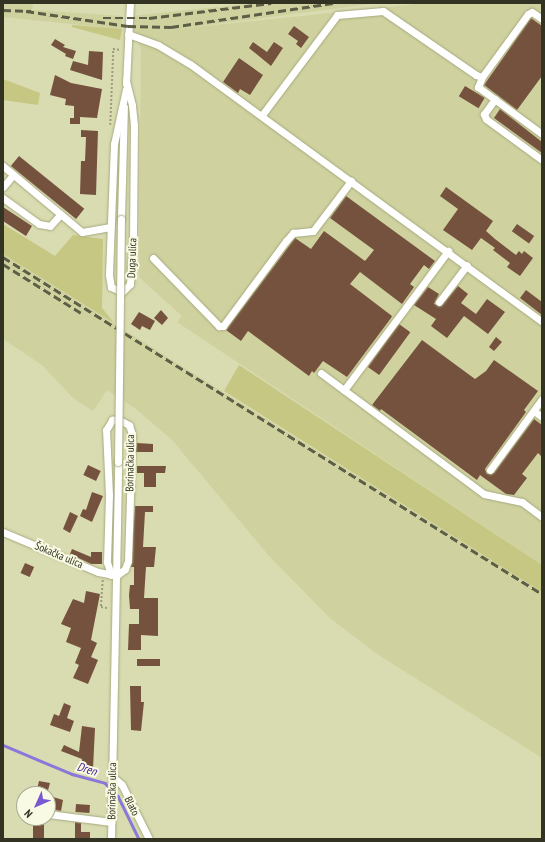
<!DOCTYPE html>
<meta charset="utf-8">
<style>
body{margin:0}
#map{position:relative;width:545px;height:842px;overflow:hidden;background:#d9dbb0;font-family:"PT Sans Narrow",sans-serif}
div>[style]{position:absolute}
.built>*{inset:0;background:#cfd29f}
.green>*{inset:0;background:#c5c782}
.stream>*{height:2.5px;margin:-1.25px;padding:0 1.25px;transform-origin:1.25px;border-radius:1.25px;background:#8977d9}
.building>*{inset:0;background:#75523e;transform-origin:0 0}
.path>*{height:1.5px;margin-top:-0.75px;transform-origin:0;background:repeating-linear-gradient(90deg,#9b9c7b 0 2px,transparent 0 4px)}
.roads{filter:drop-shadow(0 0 1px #a7a97f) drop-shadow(0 0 1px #a7a97f)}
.minor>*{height:7px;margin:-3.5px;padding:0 3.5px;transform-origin:3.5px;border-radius:3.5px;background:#fff}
.rail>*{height:2.5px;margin-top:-1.25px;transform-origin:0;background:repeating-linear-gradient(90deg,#5d5e46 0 8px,transparent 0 12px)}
.bridges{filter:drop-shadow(0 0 1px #a7a97f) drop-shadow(0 0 1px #a7a97f)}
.minor-bridge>*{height:7px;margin:-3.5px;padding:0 3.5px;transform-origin:3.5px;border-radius:3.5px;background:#fff}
span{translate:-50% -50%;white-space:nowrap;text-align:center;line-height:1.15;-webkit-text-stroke:4px #f9fae4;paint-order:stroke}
.street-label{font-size:11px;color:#323322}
.water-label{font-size:12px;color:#472396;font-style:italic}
.frame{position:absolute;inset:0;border:4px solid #323322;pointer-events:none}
.north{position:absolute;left:16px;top:786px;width:40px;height:40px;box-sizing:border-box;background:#f9fae4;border:1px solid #a9aa96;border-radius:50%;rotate:225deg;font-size:11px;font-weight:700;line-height:16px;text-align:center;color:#323322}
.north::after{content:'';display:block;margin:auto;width:14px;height:18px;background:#7659d3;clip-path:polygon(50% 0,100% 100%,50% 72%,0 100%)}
</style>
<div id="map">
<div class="built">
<div style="clip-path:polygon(3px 3px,33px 3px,32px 10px,122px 16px,122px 29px,3px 17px)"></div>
<div style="clip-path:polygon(257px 3px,378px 3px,176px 29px,426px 3px,542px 3px,542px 565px,177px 322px,182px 316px,139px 277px,141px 50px,135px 30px,130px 29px,131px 16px)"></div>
<div style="clip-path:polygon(3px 254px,542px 592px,542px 758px,377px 654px,331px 619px,269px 556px,172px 440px,136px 409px,107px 390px,93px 411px,73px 398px,42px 365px,3px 339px)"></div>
</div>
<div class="green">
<div style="clip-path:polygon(72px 25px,122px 29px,120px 40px,72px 27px)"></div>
<div style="clip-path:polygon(3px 79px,40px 93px,38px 105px,3px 100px)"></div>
<div style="clip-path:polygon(3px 224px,55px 256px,73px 235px,103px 239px,102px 308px,114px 323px,3px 254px)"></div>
<div style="clip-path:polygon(239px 365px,542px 565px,542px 592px,224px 391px)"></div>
</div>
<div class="stream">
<div style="left:3px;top:745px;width:75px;rotate:22.8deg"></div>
<div style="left:72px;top:774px;width:34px;rotate:15deg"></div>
<div style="left:105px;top:783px;width:7px;rotate:45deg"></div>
<div style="left:113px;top:791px;width:7px;rotate:45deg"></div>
<div style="left:118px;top:796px;width:48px;rotate:64deg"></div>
</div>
<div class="building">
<div style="clip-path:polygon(531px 18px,542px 26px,542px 76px,517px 110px,484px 85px)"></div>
<div style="clip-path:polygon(294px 26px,309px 37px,301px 48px,296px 44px,298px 41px,288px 34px)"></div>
<div style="clip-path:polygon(55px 39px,65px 45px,63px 47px,76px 51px,73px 59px,65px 56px,66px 54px,51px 45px)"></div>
<div style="clip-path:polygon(253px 42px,267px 52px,274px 42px,283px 48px,271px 66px,249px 48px)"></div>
<div style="clip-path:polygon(89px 51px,103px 52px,102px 80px,70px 70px,73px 61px,88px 65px)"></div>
<div style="clip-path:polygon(239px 58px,263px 75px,250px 95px,240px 89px,238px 93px,223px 82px)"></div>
<div style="clip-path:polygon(55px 75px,71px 83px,102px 89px,97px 118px,80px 117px,80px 124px,70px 124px,70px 118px,74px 118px,74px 106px,65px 105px,66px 99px,50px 95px)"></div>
<div style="left:465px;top:86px;width:23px;height:12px;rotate:31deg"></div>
<div style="clip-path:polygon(500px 109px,542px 142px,542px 153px,494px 118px)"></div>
<div style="clip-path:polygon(81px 130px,98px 131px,96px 195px,80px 194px,81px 161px,85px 161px,86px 137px,81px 137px)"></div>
<div style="left:19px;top:156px;width:84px;height:13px;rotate:39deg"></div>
<div style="clip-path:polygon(446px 187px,493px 221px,486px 231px,495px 239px,516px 255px,519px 251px,522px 254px,524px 251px,533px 258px,520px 276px,507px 267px,510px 263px,493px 250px,495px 248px,481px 238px,472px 250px,443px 230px,458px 209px,440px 196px)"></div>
<div style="clip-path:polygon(346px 196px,435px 261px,429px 269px,424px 265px,410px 284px,414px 287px,402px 304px,360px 272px,350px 284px,392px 316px,391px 318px,347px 377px,323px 361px,314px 373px,312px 371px,309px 376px,248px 331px,241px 341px,226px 330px,295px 238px,311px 249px,324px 231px,365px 261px,374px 250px,330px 218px)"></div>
<div style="clip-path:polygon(3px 207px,32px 226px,26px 236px,3px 221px)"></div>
<div style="left:517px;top:224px;width:21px;height:9px;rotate:35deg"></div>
<div style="clip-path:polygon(458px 286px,468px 294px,461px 303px,476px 314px,487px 299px,505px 312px,488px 334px,464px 316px,447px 338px,431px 326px,436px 319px,414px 305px,428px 287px,439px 294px,434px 304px,441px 306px)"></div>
<div style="clip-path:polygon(526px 290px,542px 302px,542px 315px,520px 298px)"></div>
<div style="clip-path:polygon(161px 310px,168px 318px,162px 325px,154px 318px)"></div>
<div style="clip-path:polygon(139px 312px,155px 321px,150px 330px,142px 326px,140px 330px,131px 324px)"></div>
<div style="left:399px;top:324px;width:14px;height:53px;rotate:36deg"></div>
<div style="clip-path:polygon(496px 337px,502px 342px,494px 351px,489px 347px)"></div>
<div style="clip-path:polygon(422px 340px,475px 379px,486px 371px,494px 360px,538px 391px,524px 410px,526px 412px,485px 469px,487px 474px,494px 473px,534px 419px,542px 425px,542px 457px,538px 453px,522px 474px,527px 478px,514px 495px,506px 494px,480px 475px,477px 480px,381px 409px,380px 411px,372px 405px)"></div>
<div style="clip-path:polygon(137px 443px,153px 444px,153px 452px,136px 452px)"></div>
<div style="left:88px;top:465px;width:14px;height:11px;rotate:25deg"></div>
<div style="clip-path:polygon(137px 466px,166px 466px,165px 473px,156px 473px,156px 487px,144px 487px,144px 473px,137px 473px)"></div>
<div style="clip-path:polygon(92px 492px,103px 496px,92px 522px,80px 516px,83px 509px,86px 510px)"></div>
<div style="clip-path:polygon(135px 506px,153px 506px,153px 512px,145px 512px,143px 547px,156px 547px,154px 567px,146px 567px,144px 598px,158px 598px,158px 636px,141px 635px,141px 650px,128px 650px,129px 624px,139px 624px,139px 609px,130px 609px,129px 595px,130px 585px,134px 585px,134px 567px,131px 567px)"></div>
<div style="clip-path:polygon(70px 512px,78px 516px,70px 533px,63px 529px)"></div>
<div style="clip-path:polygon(72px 549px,91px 557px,91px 552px,102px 552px,102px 564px,91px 564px,70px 554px)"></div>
<div style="left:25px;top:563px;width:10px;height:11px;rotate:24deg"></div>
<div style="clip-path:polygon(86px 591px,100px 594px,91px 640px,97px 643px,91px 657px,98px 660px,88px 684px,73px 678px,79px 665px,75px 663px,81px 648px,66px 642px,71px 628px,61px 624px,73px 599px,84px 603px)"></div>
<div style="left:137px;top:659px;width:23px;height:7px"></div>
<div style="clip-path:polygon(130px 686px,141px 686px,141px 702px,144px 702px,141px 731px,131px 730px)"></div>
<div style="clip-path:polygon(64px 703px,71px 706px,67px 718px,74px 721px,70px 732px,50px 725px,54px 714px,59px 716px)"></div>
<div style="clip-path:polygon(82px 726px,95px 728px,93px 769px,81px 768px,82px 759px,61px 751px,64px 745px,79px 752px)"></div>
<div style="clip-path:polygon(39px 781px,50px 783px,47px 794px,36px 794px)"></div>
<div style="clip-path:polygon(53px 797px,63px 800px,61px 811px,50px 809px)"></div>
<div style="left:76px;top:804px;width:14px;height:8px;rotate:4deg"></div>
<div style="left:33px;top:818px;width:11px;height:21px"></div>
<div style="clip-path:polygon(75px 822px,81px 823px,81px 832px,90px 832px,90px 839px,75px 839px)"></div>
</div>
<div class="path">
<div style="left:110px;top:125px;width:76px;rotate:-87.7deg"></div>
<div style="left:113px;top:49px;width:8px;rotate:7deg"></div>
<div style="left:103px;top:580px;width:27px;rotate:94deg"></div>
<div style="left:101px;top:607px;width:6px;rotate:9deg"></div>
</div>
<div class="roads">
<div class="minor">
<div style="left:128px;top:34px;width:32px;rotate:20deg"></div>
<div style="left:158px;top:45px;width:37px;rotate:31deg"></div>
<div style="left:190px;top:64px;width:436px;rotate:36.2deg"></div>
<div style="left:482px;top:77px;width:11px;rotate:112deg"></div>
<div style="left:478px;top:87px;width:79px;rotate:36.3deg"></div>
<div style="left:126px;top:84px;width:81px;rotate:-87.2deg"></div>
<div style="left:126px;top:89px;width:56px;rotate:102.3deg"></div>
<div style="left:114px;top:144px;width:131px;rotate:92.2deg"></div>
<div style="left:109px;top:275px;width:12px;rotate:81deg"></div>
<div style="left:111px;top:287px;width:12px;rotate:24deg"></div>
<div style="left:122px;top:292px;width:11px;rotate:-45deg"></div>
<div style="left:130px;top:284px;width:44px;rotate:-86.1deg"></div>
<div style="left:133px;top:240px;width:115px;rotate:-89.5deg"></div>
<div style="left:134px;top:125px;width:20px;rotate:-96deg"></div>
<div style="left:132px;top:105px;width:25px;rotate:-104deg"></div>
<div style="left:495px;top:99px;width:19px;rotate:126deg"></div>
<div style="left:484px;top:114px;width:5px;rotate:68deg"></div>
<div style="left:486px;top:119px;width:69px;rotate:36.2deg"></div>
<div style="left:262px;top:115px;width:125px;rotate:-53.1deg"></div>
<div style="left:337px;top:15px;width:46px;rotate:-5deg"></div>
<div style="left:383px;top:11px;width:113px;rotate:34.5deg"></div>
<div style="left:476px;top:75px;width:6px;rotate:18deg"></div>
<div style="left:482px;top:77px;width:78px;rotate:-53.9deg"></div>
<div style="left:528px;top:14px;width:4px;rotate:-27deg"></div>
<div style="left:532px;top:12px;width:12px;rotate:35deg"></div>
<div style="left:3px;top:166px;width:103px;rotate:39.9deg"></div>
<div style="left:82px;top:232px;width:29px;rotate:-10deg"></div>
<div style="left:3px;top:187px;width:16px;rotate:-50deg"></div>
<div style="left:3px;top:198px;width:44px;rotate:35.8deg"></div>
<div style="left:39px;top:224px;width:11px;rotate:10deg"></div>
<div style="left:50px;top:226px;width:15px;rotate:-48deg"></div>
<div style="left:121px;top:219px;width:112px;rotate:-88.5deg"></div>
<div style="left:153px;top:258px;width:95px;rotate:45.9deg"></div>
<div style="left:219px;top:326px;width:4px"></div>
<div style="left:223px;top:326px;width:106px;rotate:-53.5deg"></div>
<div style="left:286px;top:241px;width:11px;rotate:-49deg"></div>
<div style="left:293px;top:233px;width:20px;rotate:-6deg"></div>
<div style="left:313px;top:231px;width:63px;rotate:-52.8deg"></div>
<div style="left:439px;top:302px;width:46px;rotate:-52.9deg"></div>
<div style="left:321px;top:373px;width:203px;rotate:36.6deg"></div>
<div style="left:484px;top:494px;width:39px;rotate:12deg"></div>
<div style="left:522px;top:502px;width:25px;rotate:37deg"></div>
<div style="left:344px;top:390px;width:174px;rotate:-53.2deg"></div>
<div style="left:534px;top:411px;width:10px;rotate:37deg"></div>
<div style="left:490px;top:470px;width:88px;rotate:-53.8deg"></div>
<div style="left:3px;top:532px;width:103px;rotate:22.8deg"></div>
<div style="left:98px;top:572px;width:16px;rotate:11deg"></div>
<div style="left:111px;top:575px;width:14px;rotate:-107deg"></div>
<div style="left:107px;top:562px;width:67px;rotate:-88.3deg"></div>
<div style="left:109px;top:495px;width:65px;rotate:-92.6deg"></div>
<div style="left:106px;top:430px;width:12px;rotate:-59deg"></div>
<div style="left:112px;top:420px;width:6px;rotate:-9deg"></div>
<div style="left:118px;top:419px;width:13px;rotate:29deg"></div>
<div style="left:129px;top:425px;width:9px;rotate:72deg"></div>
<div style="left:132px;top:434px;width:127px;rotate:91.8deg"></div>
<div style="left:128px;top:561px;width:9px;rotate:111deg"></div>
<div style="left:125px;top:569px;width:11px;rotate:142deg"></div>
<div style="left:112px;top:776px;width:13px;rotate:42deg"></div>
<div style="left:122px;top:785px;width:60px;rotate:63.4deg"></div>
<div style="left:48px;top:814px;width:64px;rotate:7.2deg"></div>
<div style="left:111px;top:839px;width:377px;rotate:-88.9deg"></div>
</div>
</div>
<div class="rail">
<div style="left:3px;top:10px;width:28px;rotate:2deg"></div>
<div style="left:26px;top:11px;width:103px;rotate:8.4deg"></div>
<div style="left:128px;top:26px;width:43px;rotate:1.3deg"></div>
<div style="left:171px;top:27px;width:164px;rotate:-8.4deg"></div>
<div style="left:103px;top:18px;width:46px"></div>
<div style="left:149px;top:18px;width:123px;rotate:-7deg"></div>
<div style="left:3px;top:257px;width:636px;rotate:32.01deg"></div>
<div style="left:3px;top:264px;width:92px;rotate:32.1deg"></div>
</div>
<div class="bridges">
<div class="minor-bridge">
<div style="left:118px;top:462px;width:243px;rotate:-89.3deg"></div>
</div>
</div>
<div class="street-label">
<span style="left:132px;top:258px;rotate:-88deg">Duga ulica</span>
<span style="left:130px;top:463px;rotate:-89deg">Borinačka ulica</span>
<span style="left:59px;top:555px;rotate:23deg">Šokačka ulica</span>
<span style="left:112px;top:791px;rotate:-89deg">Borinačka ulica</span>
<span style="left:132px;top:806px;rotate:64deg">Blato</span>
</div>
<div class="water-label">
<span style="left:87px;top:769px;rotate:17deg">Dren</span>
</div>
<div class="frame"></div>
<div class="north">N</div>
</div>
